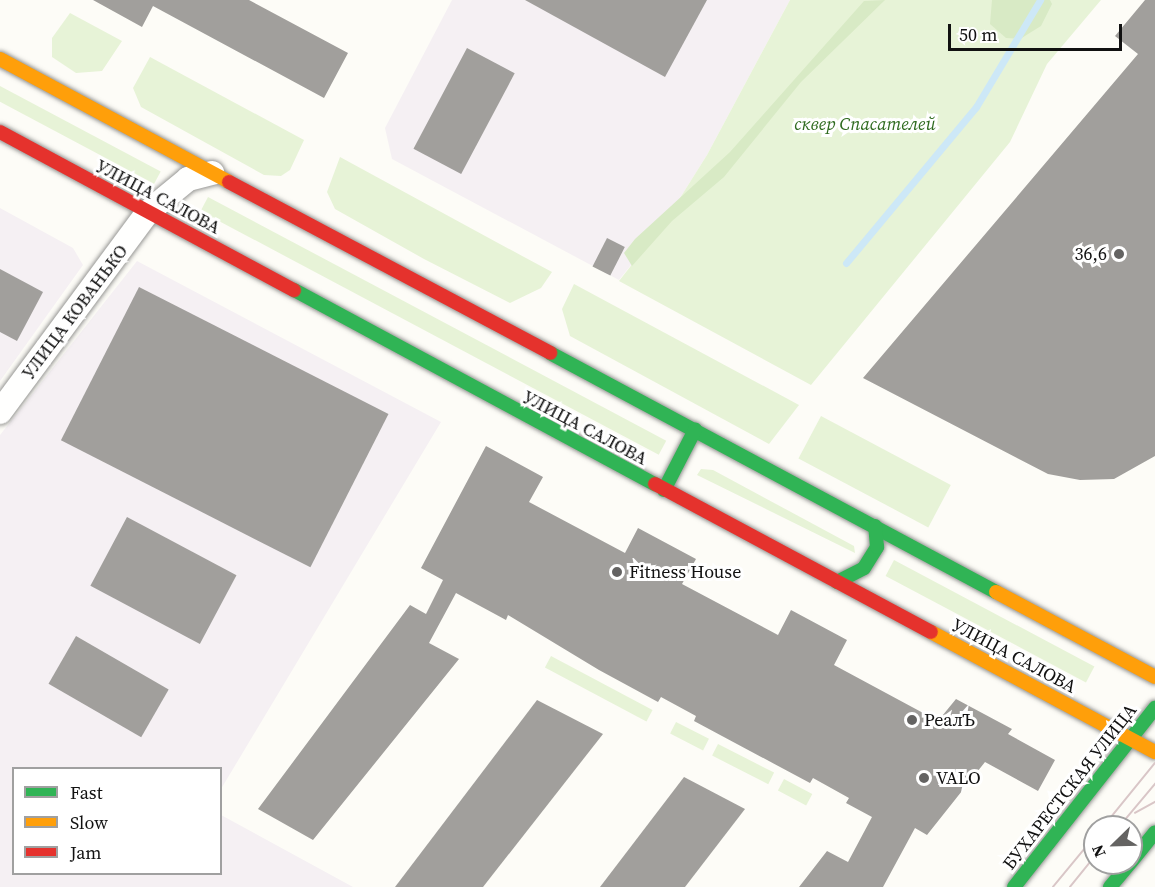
<!DOCTYPE html>
<meta charset="utf-8">
<style>
body{margin:0}
#map{position:relative;width:1155px;height:887px;overflow:hidden;background:#fdfcf7;font-family:"Source Serif 4",serif}
div>[style]{position:absolute}
.industrial>*{inset:0;background:#f5f0f3}
.green>*{inset:0;background:#e7f3d7;transform-origin:0 0}
.forest>*{inset:0;background:#d8eac5}
.stream>*{height:7px;margin:-3.5px;padding:0 3.5px;transform-origin:3.5px;border-radius:3.5px;background:#cde8f7}
.building>*{inset:0;background:#a19f9c;transform-origin:0 0}
.roads{filter:drop-shadow(0 0 2px #979795) drop-shadow(0 0 2px #979795)}
.street>*{height:24px;margin:-12px;padding:0 12px;transform-origin:12px;border-radius:12px;background:#fffffe}
.fast>*{height:14px;margin:-7px;padding:0 7px;transform-origin:7px;border-radius:7px;background:#30b455}
.slow>*{height:14px;margin:-7px;padding:0 7px;transform-origin:7px;border-radius:7px;background:#ff9f0a}
.jam>*{height:14px;margin:-7px;padding:0 7px;transform-origin:7px;border-radius:7px;background:#e5322d}
.tram>*{height:1.5px;margin:-0.75px;padding:0 0.75px;transform-origin:0.75px;border-radius:0.75px;background:#d9c6c7}
.dots>*{width:16px;height:16px;translate:-50% -50%;box-sizing:border-box;border:3px solid #fff;border-radius:50%}
span{translate:-50% -50%;white-space:nowrap;text-align:center;line-height:1.15;-webkit-text-stroke:6px #fff;paint-order:stroke}
.park-label{font-size:18px;color:#2f6b1f;font-style:italic}
.street-label{font-size:18px;color:#111}
.poi-label{font-size:18px;color:#111}
.right{translate:-100% -50%;text-align:right}
.left{translate:0 -50%;text-align:left}
.legend{position:absolute;left:12px;top:767px;width:210px;height:108px;box-sizing:border-box;background:#fff;border:2px solid #a0a0a0;margin:0;padding:8px 10px;list-style:none;font-size:18px;color:#111}
.legend li{display:flex;align-items:center;gap:12px;height:30px}
.legend b{width:30px;border:2px solid #a0a0a0}
.north{position:absolute;left:1083px;top:815px;width:60px;height:60px;box-sizing:border-box;background:#fff;border:2px solid #a0a0a0;border-radius:50%;rotate:247deg;font-size:16px;font-weight:700;line-height:24px;text-align:center;color:#111}
.north::after{content:'';display:block;margin:auto;width:21px;height:27px;background:#646362;clip-path:polygon(50% 0,100% 100%,50% 72%,0 100%)}
.scale{position:absolute;left:948px;top:24px;width:174px;height:27px;box-sizing:border-box;border:3px solid #111;border-top:0;padding-left:8px;font-size:18px;line-height:21px;white-space:nowrap;color:#111;-webkit-text-stroke:4px #fff;paint-order:stroke}
</style>
<div id="map">
<div class="industrial">
<div style="clip-path:polygon(452px 0,790px 0,707px 155px,663px 225px,619px 280px,392px 159px,385px 128px)"></div>
<div style="clip-path:polygon(0 208px,73px 248px,83px 265px,0 381px)"></div>
<div style="clip-path:polygon(137px 261px,441px 422px,221px 789px,220px 768px,14px 768px,14px 874px,220px 874px,221px 815px,353px 887px,0 887px,0 435px)"></div>
</div>
<div class="green">
<div style="clip-path:polygon(790px 0,1101px 0,1047px 64px,1010px 142px,811px 385px,619px 281px,663px 225px,707px 155px)"></div>
<div style="clip-path:polygon(70px 13px,122px 41px,102px 71px,76px 73px,52px 57px,52px 38px)"></div>
<div style="clip-path:polygon(150px 57px,304px 140px,290px 170px,281px 176px,264px 175px,141px 107px,133px 88px)"></div>
<div style="left:0;top:86px;width:182px;height:14px;rotate:28deg"></div>
<div style="clip-path:polygon(340px 157px,498px 243px,552px 272px,541px 288px,510px 303px,424px 259px,335px 209px,327px 192px)"></div>
<div style="left:208px;top:197px;width:519px;height:16px;rotate:28deg"></div>
<div style="clip-path:polygon(574px 284px,799px 405px,769px 444px,570px 336px,562px 309px)"></div>
<div style="left:821px;top:416px;width:147px;height:48px;rotate:28deg"></div>
<div style="clip-path:polygon(701px 469px,713px 470px,854px 546px,855px 553px,697px 475px)"></div>
<div style="left:894px;top:560px;width:227px;height:18px;rotate:28deg"></div>
<div style="left:551px;top:656px;width:115px;height:13px;rotate:28deg"></div>
<div style="left:676px;top:722px;width:37px;height:13px;rotate:27deg"></div>
<div style="left:718px;top:744px;width:63px;height:13px;rotate:27deg"></div>
<div style="left:784px;top:779px;width:32px;height:13px;rotate:28deg"></div>
</div>
<div class="forest">
<div style="clip-path:polygon(885px 0,801px 82px,724px 177px,672px 221px,632px 266px,624px 253px,635px 239px,730px 152px,864px 1px)"></div>
<div style="clip-path:polygon(992px 0,1050px 0,1052px 4px,1041px 26px,1020px 39px,1006px 38px,990px 24px)"></div>
</div>
<div class="stream">
<div style="left:846px;top:263px;width:203px;rotate:-50.2deg"></div>
<div style="left:976px;top:107px;width:125px;rotate:-59.1deg"></div>
</div>
<div class="building">
<div style="clip-path:polygon(93px 0,249px 0,348px 53px,324px 98px,153px 6px,142px 27px)"></div>
<div style="clip-path:polygon(525px 0,707px 0,665px 77px)"></div>
<div style="clip-path:polygon(1145px 0,1155px 0,1155px 456px,1114px 479px,1080px 480px,1048px 474px,863px 378px,1138px 54px,1115px 36px)"></div>
<div style="left:467px;top:48px;width:54px;height:114px;rotate:28deg"></div>
<div style="left:607px;top:238px;width:20px;height:32px;rotate:27deg"></div>
<div style="clip-path:polygon(0 269px,43px 292px,17px 341px,0 332px)"></div>
<div style="left:139px;top:287px;width:280px;height:172px;rotate:27deg"></div>
<div style="clip-path:polygon(486px 446px,543px 477px,529px 502px,625px 553px,638px 528px,696px 559px,682px 584px,778px 635px,791px 610px,847px 640px,834px 665px,938px 721px,956px 699px,1012px 729px,1008px 734px,1055px 760px,1038px 791px,985px 762px,927px 835px,915px 828px,883px 887px,799px 887px,827px 851px,848px 862px,872px 817px,846px 803px,849px 798px,813px 778px,810px 783px,694px 721px,696px 716px,661px 697px,658px 702px,599px 670px,508px 615px,506px 620px,456px 593px,429px 643px,459px 659px,313px 840px,258px 809px,410px 605px,426px 614px,443px 580px,421px 568px)"></div>
<div style="left:127px;top:517px;width:124px;height:78px;rotate:28deg"></div>
<div style="left:76px;top:636px;width:107px;height:55px;rotate:30deg"></div>
<div style="clip-path:polygon(537px 700px,603px 734px,483px 887px,395px 887px)"></div>
<div style="clip-path:polygon(684px 777px,745px 809px,685px 887px,600px 887px)"></div>
</div>
<div class="roads">
<div class="street">
<div style="left:0;top:412px;width:249px;rotate:-53.5deg"></div>
<div style="left:148px;top:212px;width:52px;rotate:-39.5deg"></div>
<div style="left:188px;top:179px;width:25px;rotate:-14deg"></div>
</div>
<div class="fast">
<div style="left:294px;top:290px;width:410px;rotate:28.3deg"></div>
<div style="left:550px;top:353px;width:506px;rotate:28.19deg"></div>
<div style="left:664px;top:490px;width:68px;rotate:-62.7deg"></div>
<div style="left:837px;top:582px;width:30px;rotate:-27deg"></div>
<div style="left:864px;top:568px;width:25px;rotate:-58deg"></div>
<div style="left:877px;top:547px;width:21px;rotate:-95deg"></div>
<div style="left:1131px;top:862px;width:38px;rotate:-51deg"></div>
<div style="left:1014px;top:887px;width:228px;rotate:-51.8deg"></div>
<div style="left:1110px;top:887px;width:31px;rotate:-50deg"></div>
</div>
<div class="slow">
<div style="left:0;top:59px;width:260px;rotate:28.2deg"></div>
<div style="left:996px;top:592px;width:180px;rotate:28.1deg"></div>
<div style="left:931px;top:632px;width:254px;rotate:28.2deg"></div>
</div>
<div class="jam">
<div style="left:0;top:132px;width:334px;rotate:28.3deg"></div>
<div style="left:229px;top:182px;width:364px;rotate:28deg"></div>
<div style="left:655px;top:484px;width:313px;rotate:28.2deg"></div>
</div>
</div>
<div class="tram">
<div style="left:1135px;top:813px;width:23px;rotate:-29deg"></div>
<div style="left:1103px;top:827px;width:82px;rotate:-50.9deg"></div>
<div style="left:1119px;top:827px;width:56px;rotate:-50.1deg"></div>
<div style="left:1053px;top:887px;width:66px;rotate:-50.5deg"></div>
<div style="left:1070px;top:887px;width:40px;rotate:-51deg"></div>
</div>
<div class="dots">
<div style="left:1119px;top:254px;background:#646362"></div>
<div style="left:617px;top:572px;background:#646362"></div>
<div style="left:912px;top:720px;background:#646362"></div>
<div style="left:924px;top:778px;background:#646362"></div>
</div>
<div class="park-label">
<span style="left:865px;top:124px">cквер Спасателей</span>
</div>
<div class="street-label">
<span style="left:158px;top:197px;rotate:28deg">УЛИЦА САЛОВА</span>
<span style="left:75px;top:312px;rotate:-53deg">УЛИЦА КОВАНЬКО</span>
<span style="left:585px;top:428px;rotate:28deg">УЛИЦА САЛОВА</span>
<span style="left:1014px;top:656px;rotate:28deg">УЛИЦА САЛОВА</span>
<span style="left:1070px;top:787px;rotate:-52deg">БУХАРЕСТСКАЯ УЛИЦА</span>
</div>
<div class="poi-label">
<span class="right" style="left:1107px;top:254px">36,6</span>
<span class="left" style="left:629px;top:572px">Fitness House</span>
<span class="left" style="left:924px;top:720px">РеалЪ</span>
<span class="left" style="left:936px;top:778px">VALO</span>
</div>
<ul class="legend">
<li><b style="height:8px;background:#30b455"></b>Fast</li>
<li><b style="height:8px;background:#ff9f0a"></b>Slow</li>
<li><b style="height:8px;background:#e5322d"></b>Jam</li>
</ul>
<div class="north">N</div>
<div class="scale">50 m</div>
</div>
